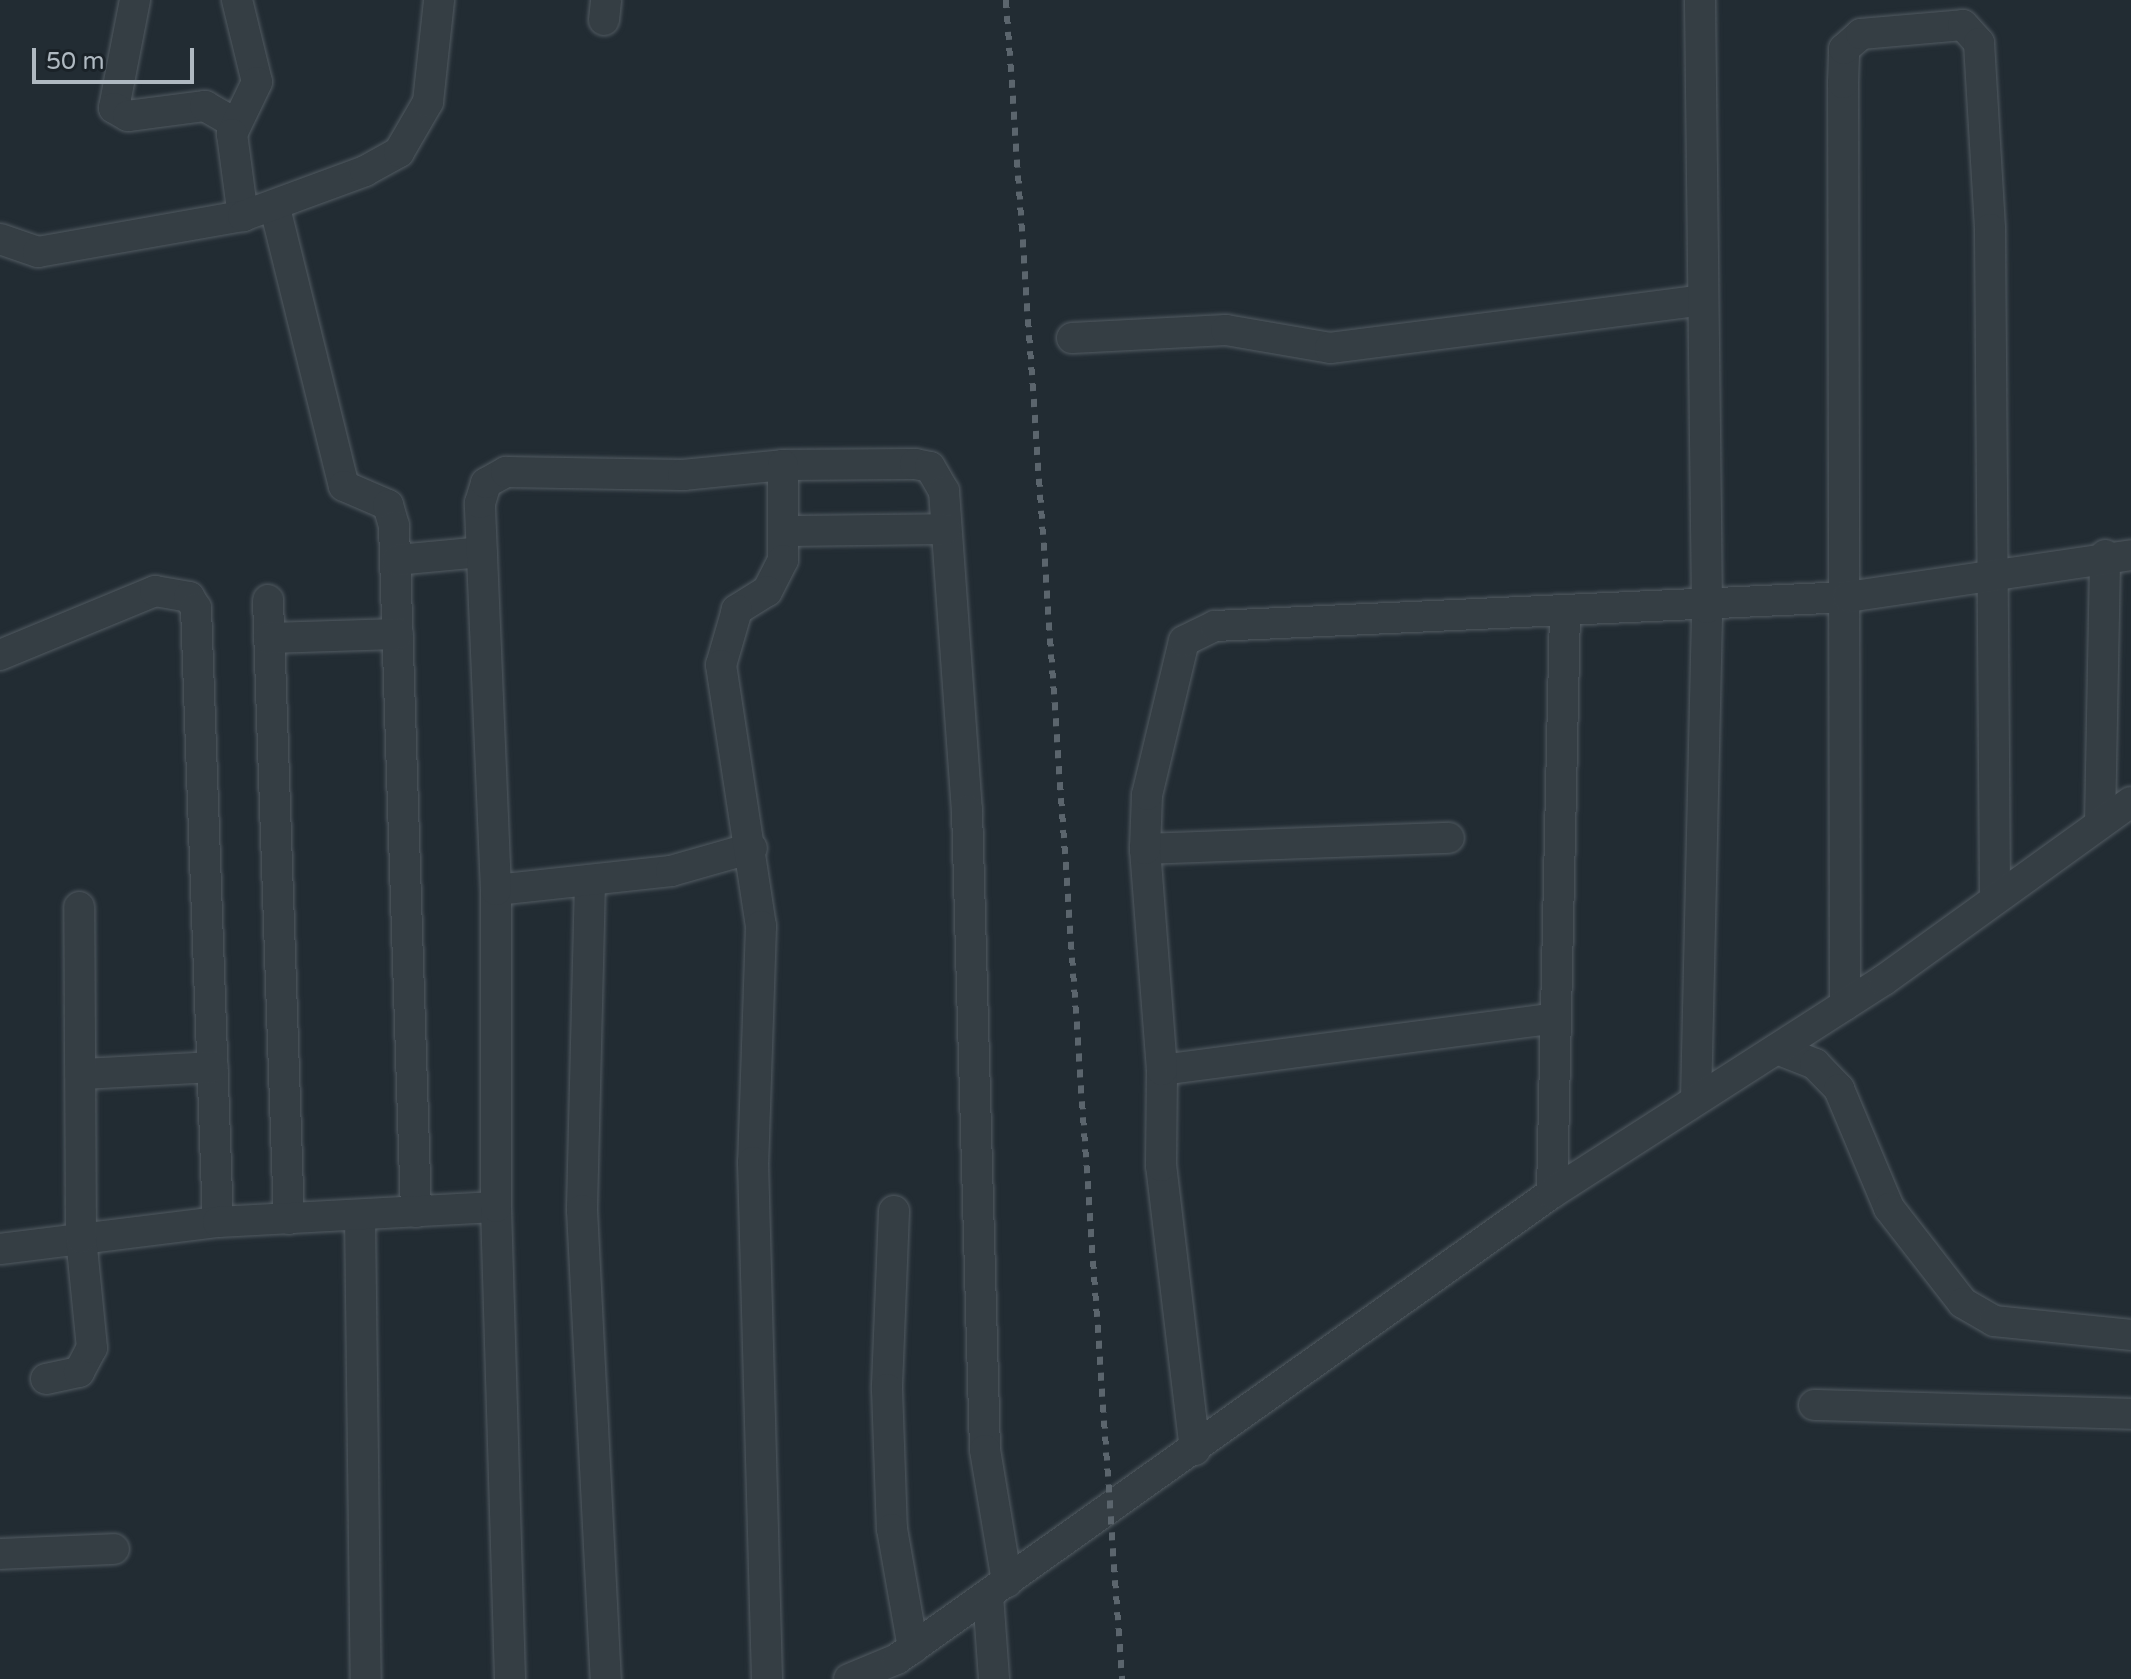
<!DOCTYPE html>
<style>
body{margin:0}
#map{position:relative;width:2131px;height:1679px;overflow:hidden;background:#222c33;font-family:"Varela Round",sans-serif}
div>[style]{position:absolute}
.roads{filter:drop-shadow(0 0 2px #525b62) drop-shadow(0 0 2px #525b62)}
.minor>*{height:30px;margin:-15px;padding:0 15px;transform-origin:15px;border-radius:15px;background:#353e44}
.rail>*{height:6px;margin-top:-3px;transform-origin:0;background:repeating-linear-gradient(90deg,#5b656d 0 8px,transparent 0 16px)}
span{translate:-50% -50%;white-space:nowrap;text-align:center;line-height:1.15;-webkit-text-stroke:6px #1a2228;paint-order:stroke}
.scale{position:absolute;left:32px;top:48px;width:162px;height:36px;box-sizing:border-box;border:4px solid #afb9c1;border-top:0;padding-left:10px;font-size:24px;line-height:28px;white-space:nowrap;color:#afb9c1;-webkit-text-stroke:6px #1a2228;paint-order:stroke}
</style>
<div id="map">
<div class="roads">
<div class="minor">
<div style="left:135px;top:0;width:110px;rotate:101deg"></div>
<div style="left:114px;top:108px;width:16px;rotate:30deg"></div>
<div style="left:128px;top:116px;width:78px;rotate:-7.4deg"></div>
<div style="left:205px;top:106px;width:34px;rotate:30deg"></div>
<div style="left:237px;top:0;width:84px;rotate:76.3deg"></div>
<div style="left:257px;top:82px;width:58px;rotate:115.7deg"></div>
<div style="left:232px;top:134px;width:83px;rotate:82.4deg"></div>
<div style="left:604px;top:20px;width:20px;rotate:-84deg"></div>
<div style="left:275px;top:208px;width:286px;rotate:76.1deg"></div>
<div style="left:344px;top:486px;width:48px;rotate:23.4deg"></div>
<div style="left:388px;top:505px;width:22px;rotate:74deg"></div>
<div style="left:394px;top:526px;width:686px;rotate:88.16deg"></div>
<div style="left:0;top:239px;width:40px;rotate:18.9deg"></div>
<div style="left:38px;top:252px;width:208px;rotate:-10deg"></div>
<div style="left:243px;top:216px;width:130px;rotate:-20.2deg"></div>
<div style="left:365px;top:171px;width:39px;rotate:-29deg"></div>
<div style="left:399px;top:152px;width:58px;rotate:-59.9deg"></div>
<div style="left:428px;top:102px;width:103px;rotate:-83.8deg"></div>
<div style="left:1072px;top:338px;width:154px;rotate:-3deg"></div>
<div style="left:1226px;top:330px;width:106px;rotate:9.8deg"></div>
<div style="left:1330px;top:348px;width:376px;rotate:-7.3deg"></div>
<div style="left:783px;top:465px;width:132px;rotate:-0.4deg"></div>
<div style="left:915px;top:464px;width:15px;rotate:11deg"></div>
<div style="left:930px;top:467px;width:28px;rotate:60deg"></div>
<div style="left:944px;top:491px;width:320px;rotate:85.9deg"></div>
<div style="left:967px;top:810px;width:640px;rotate:88.39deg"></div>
<div style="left:985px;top:1450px;width:134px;rotate:80.5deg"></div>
<div style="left:787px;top:531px;width:159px;rotate:-0.7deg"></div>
<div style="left:397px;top:560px;width:85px;rotate:-5.4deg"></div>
<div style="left:268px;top:600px;width:619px;rotate:88.06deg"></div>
<div style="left:269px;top:638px;width:129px;rotate:-1.8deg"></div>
<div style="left:0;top:655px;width:168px;rotate:-22.4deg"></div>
<div style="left:155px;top:591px;width:35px;rotate:10deg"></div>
<div style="left:189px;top:597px;width:13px;rotate:58deg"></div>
<div style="left:196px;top:608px;width:614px;rotate:87.95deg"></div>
<div style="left:2100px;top:822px;width:267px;rotate:-88.9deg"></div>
<div style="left:1145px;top:849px;width:304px;rotate:-2.1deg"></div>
<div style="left:590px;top:881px;width:329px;rotate:91.4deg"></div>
<div style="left:582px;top:1210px;width:470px;rotate:87.1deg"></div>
<div style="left:496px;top:890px;width:176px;rotate:-6.2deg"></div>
<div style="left:671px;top:871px;width:84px;rotate:-15.9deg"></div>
<div style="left:1845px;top:1005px;width:922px;rotate:-90.12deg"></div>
<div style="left:1843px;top:83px;width:34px;rotate:-88deg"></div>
<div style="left:1844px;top:49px;width:23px;rotate:-41deg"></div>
<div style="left:1861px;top:34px;width:102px;rotate:-5deg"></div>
<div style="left:1963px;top:25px;width:24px;rotate:48deg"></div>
<div style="left:1979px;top:43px;width:186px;rotate:86.6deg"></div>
<div style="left:1990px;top:229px;width:670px;rotate:89.57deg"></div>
<div style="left:1777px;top:1049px;width:41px;rotate:21.5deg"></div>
<div style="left:1815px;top:1064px;width:35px;rotate:46deg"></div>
<div style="left:1839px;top:1089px;width:129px;rotate:67.2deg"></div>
<div style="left:1889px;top:1208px;width:120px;rotate:52.1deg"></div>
<div style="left:1963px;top:1303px;width:36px;rotate:30deg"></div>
<div style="left:1994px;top:1321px;width:138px;rotate:5.8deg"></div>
<div style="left:1162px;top:1070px;width:396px;rotate:-7.5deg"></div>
<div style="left:84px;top:1074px;width:129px;rotate:-3.1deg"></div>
<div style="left:1696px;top:1100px;width:492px;rotate:-88.7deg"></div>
<div style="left:1707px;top:608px;width:608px;rotate:-90.66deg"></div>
<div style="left:1552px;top:1193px;width:583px;rotate:-88.72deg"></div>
<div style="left:894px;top:1211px;width:178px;rotate:92.3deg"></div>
<div style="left:887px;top:1389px;width:140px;rotate:88deg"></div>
<div style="left:892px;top:1529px;width:121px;rotate:80deg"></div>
<div style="left:360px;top:1215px;width:464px;rotate:89.3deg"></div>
<div style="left:0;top:1249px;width:220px;rotate:-7.1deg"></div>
<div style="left:218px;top:1222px;width:278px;rotate:-3.1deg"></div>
<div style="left:46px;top:1379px;width:34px;rotate:-12deg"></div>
<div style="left:79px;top:1372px;width:27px;rotate:-62deg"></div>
<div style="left:92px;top:1348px;width:111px;rotate:-95.7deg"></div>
<div style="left:81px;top:1238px;width:331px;rotate:-90.3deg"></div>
<div style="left:1814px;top:1405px;width:317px;rotate:1.6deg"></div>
<div style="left:1195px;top:1450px;width:286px;rotate:-96.8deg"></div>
<div style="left:1161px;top:1166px;width:96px;rotate:-89.4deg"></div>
<div style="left:1162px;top:1070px;width:222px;rotate:-94.4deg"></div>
<div style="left:1145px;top:849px;width:54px;rotate:-87.9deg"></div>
<div style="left:1147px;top:795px;width:158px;rotate:-76.5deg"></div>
<div style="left:1184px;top:641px;width:34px;rotate:-26deg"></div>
<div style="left:1215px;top:626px;width:634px;rotate:-2.62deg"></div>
<div style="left:1848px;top:597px;width:286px;rotate:-8.4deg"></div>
<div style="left:0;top:1554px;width:114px;rotate:-2.5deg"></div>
<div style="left:988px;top:1595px;width:84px;rotate:85.9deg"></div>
<div style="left:510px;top:1679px;width:472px;rotate:-91.7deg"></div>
<div style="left:496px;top:1207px;width:317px;rotate:-90deg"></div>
<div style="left:496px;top:890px;width:387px;rotate:-92.4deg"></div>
<div style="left:480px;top:503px;width:21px;rotate:-73deg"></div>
<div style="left:486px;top:483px;width:23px;rotate:-29deg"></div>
<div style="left:506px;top:472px;width:177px;rotate:1deg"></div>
<div style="left:683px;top:475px;width:100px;rotate:-5.7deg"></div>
<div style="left:783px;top:465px;width:95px;rotate:90deg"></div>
<div style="left:783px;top:560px;width:35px;rotate:117deg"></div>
<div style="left:767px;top:591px;width:36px;rotate:148deg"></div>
<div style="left:737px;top:610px;width:57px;rotate:106.2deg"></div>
<div style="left:721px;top:665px;width:264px;rotate:81.3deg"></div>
<div style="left:761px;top:926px;width:236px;rotate:91.9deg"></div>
<div style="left:753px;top:1162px;width:517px;rotate:88.45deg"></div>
<div style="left:849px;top:1679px;width:52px;rotate:-22.6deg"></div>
<div style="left:897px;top:1659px;width:804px;rotate:-35.43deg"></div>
<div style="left:1552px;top:1193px;width:394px;rotate:-32.7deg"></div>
<div style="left:1884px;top:980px;width:304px;rotate:-35.8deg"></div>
</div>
</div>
<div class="rail">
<div style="left:1006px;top:0;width:1683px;rotate:86.05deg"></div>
</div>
<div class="scale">50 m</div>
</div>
